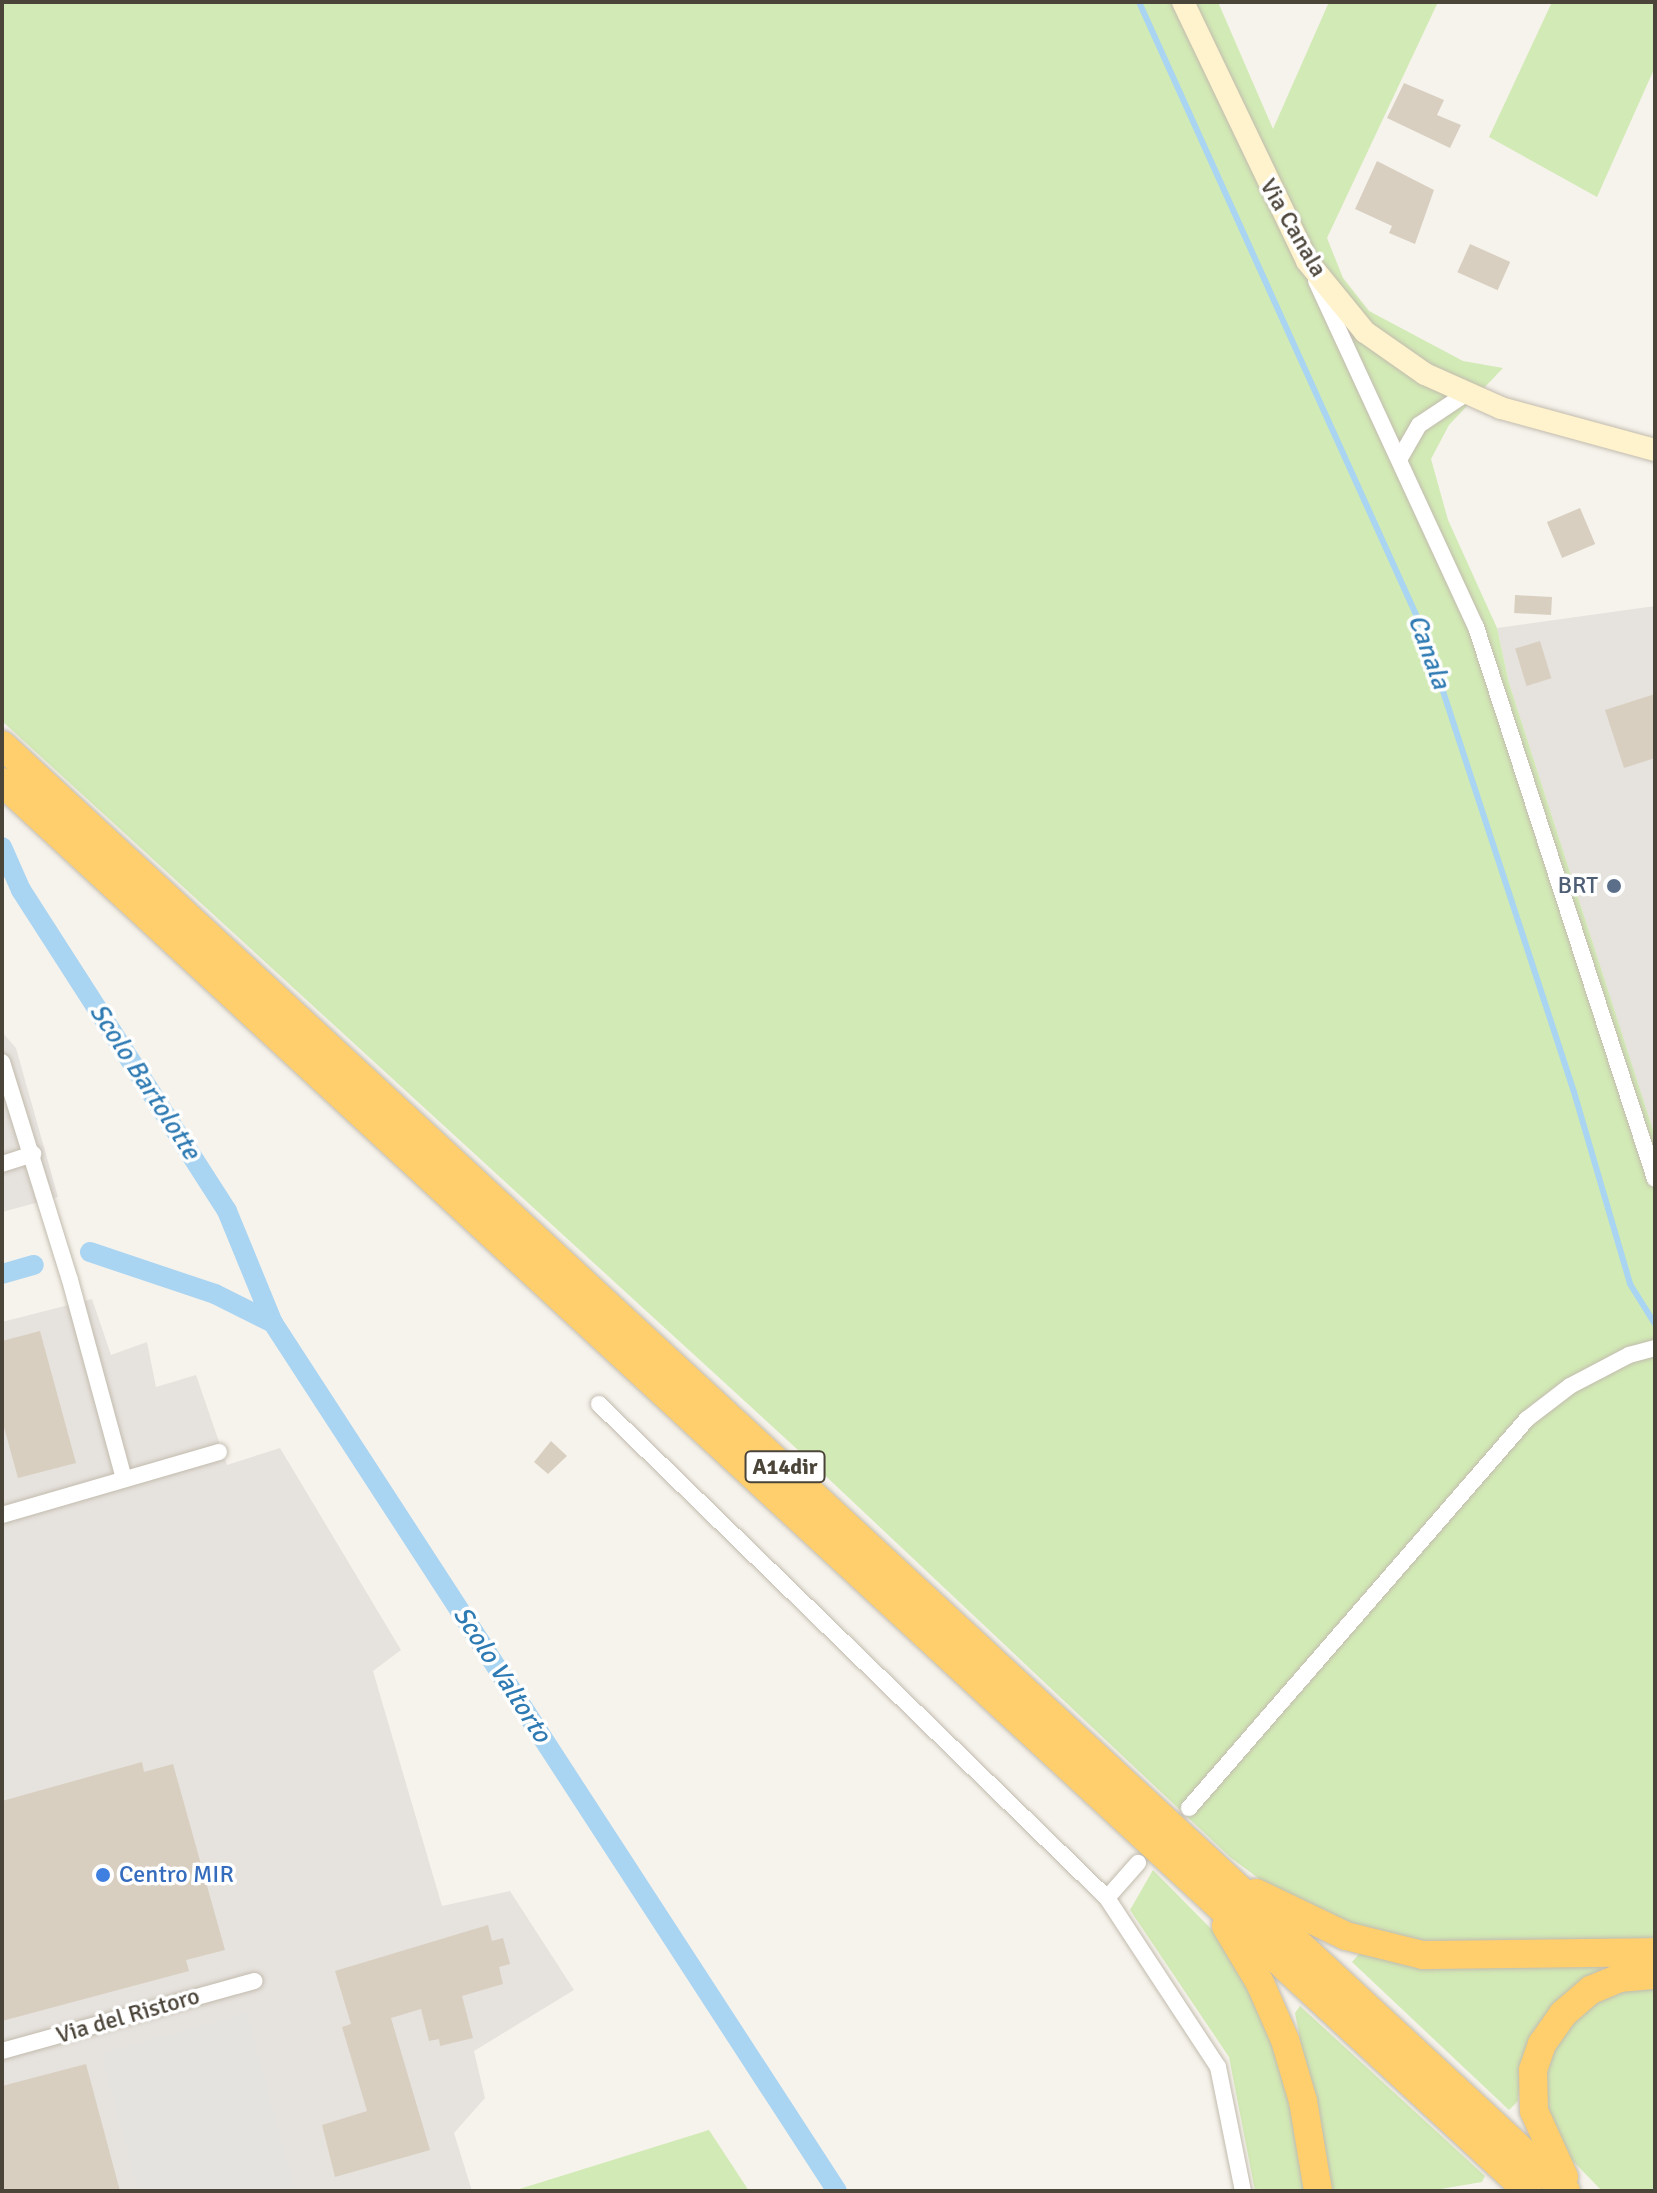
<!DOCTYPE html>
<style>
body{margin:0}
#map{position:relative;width:1657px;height:2193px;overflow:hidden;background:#f6f3ec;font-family:Signika,sans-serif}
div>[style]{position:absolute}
.industrial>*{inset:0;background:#e6e2dd}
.green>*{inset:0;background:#d2eab5}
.parking>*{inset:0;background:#e5e3e0}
.stream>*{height:6px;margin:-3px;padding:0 3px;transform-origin:3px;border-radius:3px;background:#a9d4f2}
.canal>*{height:20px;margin:-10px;padding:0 10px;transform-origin:10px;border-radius:10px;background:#a9d4f2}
.building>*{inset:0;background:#d8cfc1;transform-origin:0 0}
.roads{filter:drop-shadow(0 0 2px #c2bbae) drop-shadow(0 0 2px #c2bbae)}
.street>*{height:16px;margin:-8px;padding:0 8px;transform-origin:8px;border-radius:8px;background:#fff}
.secondary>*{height:22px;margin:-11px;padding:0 11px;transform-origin:11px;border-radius:11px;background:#fff3cd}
.highway>*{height:28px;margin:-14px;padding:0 14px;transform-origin:14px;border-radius:14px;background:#ffcf6e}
.dots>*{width:22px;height:22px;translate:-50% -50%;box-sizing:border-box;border:4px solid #fff;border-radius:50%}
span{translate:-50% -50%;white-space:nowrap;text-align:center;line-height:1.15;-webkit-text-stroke:7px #fff;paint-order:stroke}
.shield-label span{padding:2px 6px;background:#fff;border:2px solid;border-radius:6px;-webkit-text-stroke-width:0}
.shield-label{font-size:22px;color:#4b4439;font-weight:700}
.street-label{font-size:24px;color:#4b4439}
.service-label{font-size:24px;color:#4e5e75}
.right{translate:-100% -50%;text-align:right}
.shop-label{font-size:24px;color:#366cbe}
.left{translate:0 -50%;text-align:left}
.water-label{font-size:26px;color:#2e7ab2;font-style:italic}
.frame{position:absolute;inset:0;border:4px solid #4b4439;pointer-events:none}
</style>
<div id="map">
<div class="industrial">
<div style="clip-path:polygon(1655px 606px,1655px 1136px,1509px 683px,1497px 628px)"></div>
<div style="clip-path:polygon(2px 1032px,16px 1048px,58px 1197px,2px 1212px)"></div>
<div style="clip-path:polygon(92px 1299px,111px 1355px,147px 1342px,156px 1387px,196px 1375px,227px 1465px,280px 1448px,401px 1650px,373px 1671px,442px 1906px,510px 1891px,574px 1990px,474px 2051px,485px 2098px,454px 2133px,472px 2191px,2px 2191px,2px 1322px)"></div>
</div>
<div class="green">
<div style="clip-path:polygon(2px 2px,1218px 2px,1273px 129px,1329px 2px,1438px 2px,1327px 238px,1343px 278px,1369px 311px,1463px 361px,1503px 368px,1449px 425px,1431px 459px,1448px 520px,1497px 628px,1509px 683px,1655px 1136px,1655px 1941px,1414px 1943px,1345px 1929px,1283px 1896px,1231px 1858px,798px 1450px,2px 721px)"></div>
<div style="clip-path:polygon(1552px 2px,1655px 2px,1655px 67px,1597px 197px,1489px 137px)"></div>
<div style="clip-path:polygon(1153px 1870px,1230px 1948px,1269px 2009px,1310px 2191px,1255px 2191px,1229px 2057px,1130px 1910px)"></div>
<div style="clip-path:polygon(1360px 1953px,1600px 1965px,1602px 1973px,1521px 2072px,1518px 2101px,1509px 2110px,1352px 1962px)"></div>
<div style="clip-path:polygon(1636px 1986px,1655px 1987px,1655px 2191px,1602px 2191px,1571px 2159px,1549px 2120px,1545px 2083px,1553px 2043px,1573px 2017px,1602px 1997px)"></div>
<div style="clip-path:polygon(1300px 2006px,1485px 2176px,1482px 2182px,1429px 2191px,1329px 2191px,1295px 2013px)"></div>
<div style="clip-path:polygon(709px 2130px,749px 2191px,513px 2191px)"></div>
</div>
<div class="parking">
<div style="clip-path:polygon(247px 2013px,295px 2191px,138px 2191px,101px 2053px)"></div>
</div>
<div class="stream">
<div style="left:1139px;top:2px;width:689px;rotate:65.67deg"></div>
<div style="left:1423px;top:630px;width:486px;rotate:71.9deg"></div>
<div style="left:1574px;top:1092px;width:200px;rotate:73.7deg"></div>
<div style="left:1630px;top:1284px;width:47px;rotate:58deg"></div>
</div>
<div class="canal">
<div style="left:2px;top:847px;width:47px;rotate:66.2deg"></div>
<div style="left:21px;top:890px;width:381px;rotate:57.3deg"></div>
<div style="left:227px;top:1211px;width:121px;rotate:67.7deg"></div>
<div style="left:90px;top:1252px;width:132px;rotate:18.6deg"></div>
<div style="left:215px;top:1294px;width:65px;rotate:26.6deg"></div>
<div style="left:273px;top:1323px;width:1035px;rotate:56.99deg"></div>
<div style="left:2px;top:1274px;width:33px;rotate:-16deg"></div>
</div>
<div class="building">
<div style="clip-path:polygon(1404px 83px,1444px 100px,1437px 115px,1461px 125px,1450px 148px,1387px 118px)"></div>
<div style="clip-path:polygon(1377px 161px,1434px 190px,1415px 244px,1389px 233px,1392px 226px,1355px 209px)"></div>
<div style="left:1470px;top:244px;width:44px;height:31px;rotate:24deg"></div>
<div style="left:1580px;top:508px;width:39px;height:36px;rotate:67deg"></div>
<div style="left:1552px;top:597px;width:18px;height:37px;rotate:93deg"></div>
<div style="left:1540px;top:641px;width:39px;height:26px;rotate:73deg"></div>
<div style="clip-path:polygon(1655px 694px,1655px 758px,1624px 768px,1605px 710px)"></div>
<div style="clip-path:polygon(40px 1331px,76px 1463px,18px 1478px,2px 1420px,2px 1341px)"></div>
<div style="clip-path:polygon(551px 1441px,567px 1456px,548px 1474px,534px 1462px)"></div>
<div style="clip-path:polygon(142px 1762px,144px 1772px,173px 1764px,225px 1950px,186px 1960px,189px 1971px,2px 2021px,2px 1801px)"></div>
<div style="clip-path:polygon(488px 1925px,492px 1941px,503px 1938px,510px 1964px,499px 1967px,503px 1984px,462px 1996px,473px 2038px,440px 2046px,439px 2039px,429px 2041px,421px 2009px,391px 2018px,430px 2150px,335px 2177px,322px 2125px,367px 2111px,342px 2027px,351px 2024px,335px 1971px)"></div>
<div style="clip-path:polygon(86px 2064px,120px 2191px,2px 2191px,2px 2086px)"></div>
</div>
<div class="roads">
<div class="street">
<div style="left:1316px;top:281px;width:381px;rotate:65.2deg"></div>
<div style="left:1476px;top:627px;width:580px;rotate:72.03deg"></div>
<div style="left:1400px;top:458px;width:38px;rotate:-60deg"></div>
<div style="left:1419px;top:425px;width:58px;rotate:-33.7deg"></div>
<div style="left:2px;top:1062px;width:228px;rotate:72.7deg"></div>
<div style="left:70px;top:1280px;width:206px;rotate:74.8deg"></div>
<div style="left:2px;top:1164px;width:33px;rotate:-18deg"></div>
<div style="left:599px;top:1404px;width:709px;rotate:44.2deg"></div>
<div style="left:1107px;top:1898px;width:202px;rotate:56.7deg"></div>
<div style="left:1218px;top:2067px;width:126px;rotate:78.6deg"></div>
<div style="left:2px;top:1515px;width:226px;rotate:-16.2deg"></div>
<div style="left:1189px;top:1808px;width:515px;rotate:-49.01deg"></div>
<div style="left:1527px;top:1419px;width:54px;rotate:-37.5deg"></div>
<div style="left:1570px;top:1386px;width:67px;rotate:-27.7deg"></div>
<div style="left:1629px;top:1355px;width:27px;rotate:-15deg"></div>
<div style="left:1107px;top:1898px;width:47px;rotate:-48.5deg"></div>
<div style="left:2px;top:2051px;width:262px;rotate:-15.5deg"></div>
</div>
<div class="secondary">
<div style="left:1183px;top:2px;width:287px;rotate:64.4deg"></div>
<div style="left:1307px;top:261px;width:92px;rotate:50.8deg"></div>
<div style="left:1365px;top:332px;width:73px;rotate:35deg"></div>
<div style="left:1425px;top:374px;width:83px;rotate:24.1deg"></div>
<div style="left:1501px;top:408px;width:160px;rotate:15.3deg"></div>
</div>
<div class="highway">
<div style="left:2px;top:745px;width:2130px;rotate:42.76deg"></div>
<div style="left:2px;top:782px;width:2077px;rotate:42.72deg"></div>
<div style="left:1256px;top:1893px;width:100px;rotate:25.5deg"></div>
<div style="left:1346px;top:1936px;width:79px;rotate:13.9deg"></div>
<div style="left:1423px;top:1955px;width:232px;rotate:-0.7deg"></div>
<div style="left:1226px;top:1926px;width:66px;rotate:59.2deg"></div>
<div style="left:1260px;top:1983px;width:62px;rotate:66.3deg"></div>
<div style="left:1285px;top:2040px;width:64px;rotate:73.6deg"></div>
<div style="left:1303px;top:2101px;width:91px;rotate:80.5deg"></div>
<div style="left:1564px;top:2177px;width:72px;rotate:-114.4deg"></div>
<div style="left:1534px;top:2111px;width:41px;rotate:-91.4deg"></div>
<div style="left:1533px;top:2070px;width:28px;rotate:-71deg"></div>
<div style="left:1542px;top:2044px;width:37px;rotate:-55deg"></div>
<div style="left:1563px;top:2014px;width:37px;rotate:-41deg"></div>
<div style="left:1591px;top:1990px;width:30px;rotate:-23deg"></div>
<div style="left:1619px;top:1978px;width:36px;rotate:-5deg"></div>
</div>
</div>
<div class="dots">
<div style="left:1614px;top:886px;background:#5c6f8a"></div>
<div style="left:103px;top:1875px;background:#3f7fe0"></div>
</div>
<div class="shield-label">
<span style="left:785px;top:1467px">A14dir</span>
</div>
<div class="street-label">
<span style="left:1293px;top:228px;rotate:60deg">Via Canala</span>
<span style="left:128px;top:2016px;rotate:-16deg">Via del Ristoro</span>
</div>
<div class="service-label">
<span class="right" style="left:1598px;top:886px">BRT</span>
</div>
<div class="shop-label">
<span class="left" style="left:119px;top:1875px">Centro MIR</span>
</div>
<div class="water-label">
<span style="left:1428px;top:652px;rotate:70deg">Canala</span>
<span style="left:144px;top:1082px;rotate:57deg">Scolo Bartolotte</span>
<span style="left:501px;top:1675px;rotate:57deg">Scolo Valtorto</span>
</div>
<div class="frame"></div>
</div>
